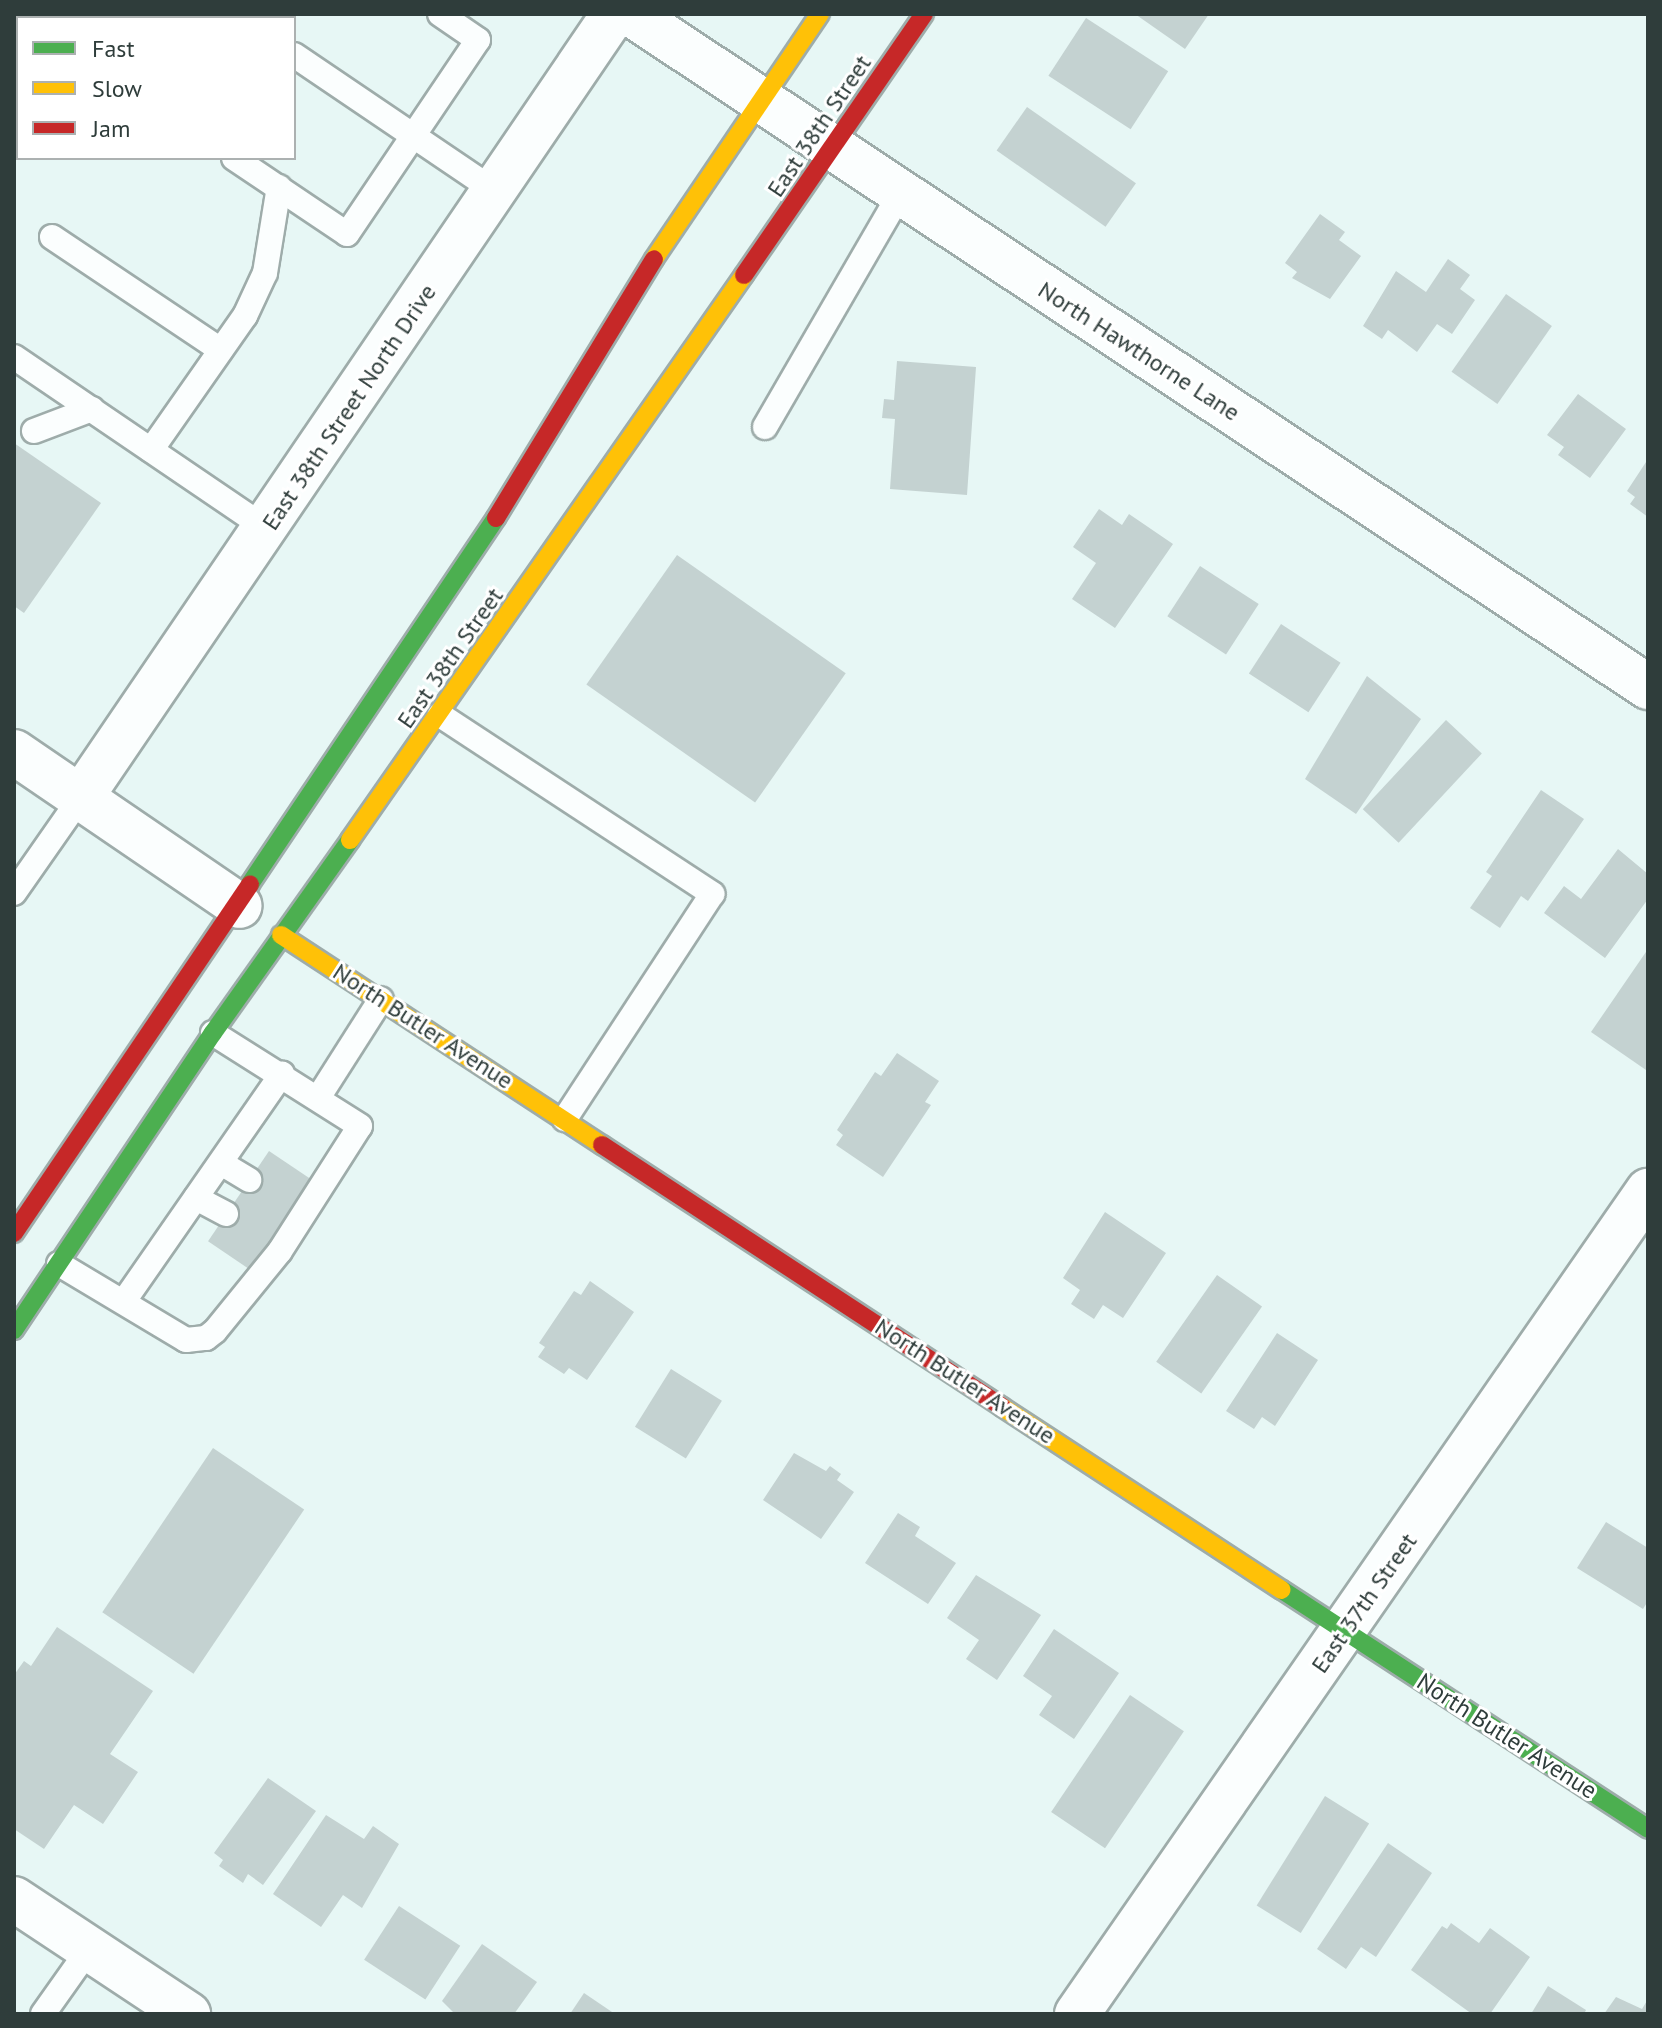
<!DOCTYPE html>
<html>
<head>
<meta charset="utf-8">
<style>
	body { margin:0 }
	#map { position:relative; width:1662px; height:2028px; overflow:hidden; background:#e7f7f5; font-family:"PT Sans",sans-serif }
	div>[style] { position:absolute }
	.building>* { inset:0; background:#c4d2d1; transform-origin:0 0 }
	.roads { filter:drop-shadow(2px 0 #9eacaa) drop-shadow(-2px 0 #9eacaa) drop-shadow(0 2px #9eacaa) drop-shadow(0 -2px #9eacaa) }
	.lane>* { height:24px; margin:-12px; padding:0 12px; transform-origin:12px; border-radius:12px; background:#fbfefe }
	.street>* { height:44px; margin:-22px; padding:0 22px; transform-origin:22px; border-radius:22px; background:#fbfefe }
	.fast>* { height:18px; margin:-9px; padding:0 9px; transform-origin:9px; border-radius:9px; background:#4caf50 }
	.slow>* { height:18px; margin:-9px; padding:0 9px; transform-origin:9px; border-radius:9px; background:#ffc107 }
	.jam>* { height:18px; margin:-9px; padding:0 9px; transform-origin:9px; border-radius:9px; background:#c62828 }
	span { translate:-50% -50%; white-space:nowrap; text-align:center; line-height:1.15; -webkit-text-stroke:6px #fff; paint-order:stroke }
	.street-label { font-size:24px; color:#2f3d3b }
	.frame { position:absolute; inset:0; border:16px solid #2f3d3b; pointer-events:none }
	.legend { position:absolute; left:16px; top:16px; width:280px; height:144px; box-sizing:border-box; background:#fff; border:2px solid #acb1b1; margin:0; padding:10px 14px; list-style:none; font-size:24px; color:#2f3d3b }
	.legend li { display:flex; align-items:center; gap:16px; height:40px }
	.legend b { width:40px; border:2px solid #acb1b1 }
</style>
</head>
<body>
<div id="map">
	<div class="building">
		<i style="clip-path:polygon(1135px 14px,1209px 14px,1185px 49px)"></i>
		<i style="left:1086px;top:18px;width:98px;height:69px;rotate:33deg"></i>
		<i style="left:1027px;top:107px;width:133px;height:53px;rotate:35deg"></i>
		<i style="clip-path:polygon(1320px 214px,1345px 232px,1339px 240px,1361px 256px,1330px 299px,1292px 278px,1297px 272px,1285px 263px)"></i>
		<i style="clip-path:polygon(1448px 259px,1470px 275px,1460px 289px,1475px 300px,1452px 334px,1437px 324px,1417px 352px,1388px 330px,1382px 339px,1363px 326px,1396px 271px,1426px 292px)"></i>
		<i style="left:1506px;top:294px;width:56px;height:95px;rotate:35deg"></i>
		<i style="clip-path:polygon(897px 361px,976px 367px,967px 495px,890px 489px,895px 419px,882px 418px,884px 399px,894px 400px)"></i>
		<i style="clip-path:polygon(1578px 394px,1626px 429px,1590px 478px,1558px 455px,1564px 447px,1547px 435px)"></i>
		<i style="clip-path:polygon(14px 443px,101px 503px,24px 613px,14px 606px)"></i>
		<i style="clip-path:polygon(1648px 459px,1648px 517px,1630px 504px,1635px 497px,1627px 491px)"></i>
		<i style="clip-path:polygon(1099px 509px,1122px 525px,1129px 514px,1173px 544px,1115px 628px,1072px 599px,1096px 563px,1073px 547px)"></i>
		<i style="left:677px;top:555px;width:206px;height:158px;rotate:35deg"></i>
		<i style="left:1200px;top:566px;width:70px;height:60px;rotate:33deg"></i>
		<i style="left:1281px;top:624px;width:71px;height:59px;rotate:33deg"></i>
		<i style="clip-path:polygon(1367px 676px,1421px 719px,1356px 814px,1305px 779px)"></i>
		<i style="left:1446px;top:720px;width:49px;height:122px;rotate:43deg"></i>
		<i style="clip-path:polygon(1541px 790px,1584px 819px,1528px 901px,1521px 896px,1500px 928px,1470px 908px,1492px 876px,1486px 872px)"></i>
		<i style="clip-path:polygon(1618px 849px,1648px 874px,1648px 899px,1605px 958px,1544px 913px,1564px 886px,1581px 899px)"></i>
		<i style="clip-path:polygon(1648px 949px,1648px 1067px,1646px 1070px,1591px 1032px)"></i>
		<i style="clip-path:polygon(897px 1053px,939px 1081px,925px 1102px,931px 1105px,883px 1177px,836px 1145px,843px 1135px,837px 1130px,875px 1072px,881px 1076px)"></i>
		<i style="left:269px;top:1151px;width:57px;height:109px;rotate:34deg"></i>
		<i style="clip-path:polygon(1105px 1212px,1166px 1253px,1123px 1318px,1103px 1305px,1094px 1319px,1071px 1304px,1080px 1290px,1063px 1278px)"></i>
		<i style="left:1217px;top:1275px;width:55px;height:106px;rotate:35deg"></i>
		<i style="clip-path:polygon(590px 1281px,634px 1312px,587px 1380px,569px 1368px,564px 1374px,538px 1357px,545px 1347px,539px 1343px,574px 1291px,581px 1295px)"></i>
		<i style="clip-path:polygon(1277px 1333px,1318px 1360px,1275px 1426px,1262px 1417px,1254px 1429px,1226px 1411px)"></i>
		<i style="left:671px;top:1369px;width:60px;height:68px;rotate:32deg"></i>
		<i style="left:213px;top:1448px;width:110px;height:198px;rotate:34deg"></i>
		<i style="clip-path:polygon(794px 1453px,826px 1471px,830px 1466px,841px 1474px,837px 1480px,854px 1492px,821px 1539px,763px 1500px)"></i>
		<i style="clip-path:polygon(898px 1513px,920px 1527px,915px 1536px,956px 1563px,928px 1604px,865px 1563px)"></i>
		<i style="clip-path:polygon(1606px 1522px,1648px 1548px,1648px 1601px,1643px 1609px,1577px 1568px)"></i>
		<i style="clip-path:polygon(976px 1575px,1041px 1615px,997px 1680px,966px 1659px,979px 1640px,947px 1618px)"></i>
		<i style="clip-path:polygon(57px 1627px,153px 1691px,110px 1754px,138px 1772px,103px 1824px,74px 1805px,44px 1849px,14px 1829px,14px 1675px,24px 1661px,31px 1666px)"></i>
		<i style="clip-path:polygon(1054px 1629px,1119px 1673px,1074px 1739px,1039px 1715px,1052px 1696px,1023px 1676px)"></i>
		<i style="left:1130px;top:1695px;width:65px;height:141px;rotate:34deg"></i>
		<i style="clip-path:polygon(268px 1778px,316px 1811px,263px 1885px,248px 1874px,243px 1883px,219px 1866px,223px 1860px,214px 1853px)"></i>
		<i style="left:1325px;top:1796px;width:52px;height:129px;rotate:32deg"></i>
		<i style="clip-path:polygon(326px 1815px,364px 1839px,373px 1826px,399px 1844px,362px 1908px,343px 1895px,321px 1927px,273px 1894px)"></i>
		<i style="clip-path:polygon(1388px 1843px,1432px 1873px,1376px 1957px,1361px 1947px,1346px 1969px,1317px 1949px)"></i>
		<i style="left:399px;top:1906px;width:73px;height:64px;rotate:33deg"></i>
		<i style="clip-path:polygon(1451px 1923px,1479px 1943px,1490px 1928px,1530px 1957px,1490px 2014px,1472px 2014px,1411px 1970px,1442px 1926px,1447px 1929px)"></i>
		<i style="clip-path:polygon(482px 1944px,537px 1982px,514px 2014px,455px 2014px,442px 2001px)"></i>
		<i style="clip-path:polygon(1548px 1986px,1586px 2010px,1584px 2014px,1531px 2014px)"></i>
		<i style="clip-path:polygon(584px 1993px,615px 2014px,570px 2014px)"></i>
		<i style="clip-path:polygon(1616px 1997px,1642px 2009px,1648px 1999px,1648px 2014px,1604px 2014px)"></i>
	</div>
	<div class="roads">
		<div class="lane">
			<i style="left:233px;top:14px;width:7px;rotate:34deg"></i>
			<i style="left:138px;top:18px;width:5px;rotate:-53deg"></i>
			<i style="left:294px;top:55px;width:243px;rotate:34.1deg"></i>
			<i style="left:234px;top:158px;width:136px;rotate:33.9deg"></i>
			<i style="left:347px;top:234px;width:234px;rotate:-56deg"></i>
			<i style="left:478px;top:40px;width:46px;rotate:-145.6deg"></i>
			<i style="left:52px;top:237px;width:203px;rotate:33.8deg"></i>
			<i style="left:14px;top:357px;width:306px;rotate:34.2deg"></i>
			<i style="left:765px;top:427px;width:269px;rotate:-59.9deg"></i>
			<i style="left:34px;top:431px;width:62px;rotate:-20.8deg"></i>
			<i style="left:151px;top:450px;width:164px;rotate:-55deg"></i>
			<i style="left:245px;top:316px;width:47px;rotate:-65.1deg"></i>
			<i style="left:265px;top:273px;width:87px;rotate:-80.8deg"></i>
			<i style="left:440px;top:715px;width:326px;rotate:33.3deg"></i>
			<i style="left:712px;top:894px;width:269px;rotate:123.2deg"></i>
			<i style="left:14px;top:893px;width:117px;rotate:-55.1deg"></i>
			<i style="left:318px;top:1098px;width:117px;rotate:-57.5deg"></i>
			<i style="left:221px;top:1163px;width:33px;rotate:31deg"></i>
			<i style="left:196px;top:1198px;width:34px;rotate:28deg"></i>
			<i style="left:59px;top:1264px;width:148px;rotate:30.9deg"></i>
			<i style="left:186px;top:1340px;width:20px;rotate:-6deg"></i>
			<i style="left:206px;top:1338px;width:11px;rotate:-38deg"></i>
			<i style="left:215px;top:1331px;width:103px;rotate:-50.9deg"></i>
			<i style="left:280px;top:1251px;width:148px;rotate:-57.4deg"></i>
			<i style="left:360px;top:1126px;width:174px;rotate:-147.7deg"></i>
			<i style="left:124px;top:1301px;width:277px;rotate:-55.2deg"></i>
			<i style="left:43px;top:2014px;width:80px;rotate:-54.7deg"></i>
		</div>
		<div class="street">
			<i style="left:631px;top:14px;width:1220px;rotate:33.49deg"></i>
			<i style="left:14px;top:752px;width:273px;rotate:34.3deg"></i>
			<i style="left:81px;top:797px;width:947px;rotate:-55.76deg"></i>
			<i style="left:14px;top:1899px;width:209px;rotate:33.5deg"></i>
			<i style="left:1077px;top:2014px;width:1002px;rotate:-55.25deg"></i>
		</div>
		<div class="fast">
			<i style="left:250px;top:884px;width:441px;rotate:-56.1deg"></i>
			<i style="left:14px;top:1330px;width:358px;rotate:-56.2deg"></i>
			<i style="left:213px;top:1033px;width:237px;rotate:-54.6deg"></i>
			<i style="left:1282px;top:1590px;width:437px;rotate:33.1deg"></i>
		</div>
		<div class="slow">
			<i style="left:654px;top:259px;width:296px;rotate:-55.9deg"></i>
			<i style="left:350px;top:840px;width:689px;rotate:-55.11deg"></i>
			<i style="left:281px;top:935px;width:384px;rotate:33.2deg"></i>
			<i style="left:1002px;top:1407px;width:334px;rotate:33.2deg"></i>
		</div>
		<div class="jam">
			<i style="left:744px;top:275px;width:317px;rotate:-55.4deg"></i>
			<i style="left:496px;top:518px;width:303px;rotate:-58.6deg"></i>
			<i style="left:602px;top:1145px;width:478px;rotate:33.2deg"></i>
			<i style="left:14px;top:1233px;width:421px;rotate:-55.9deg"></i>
		</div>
	</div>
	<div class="street-label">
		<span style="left:819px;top:126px;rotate:-56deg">East 38th Street</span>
		<span style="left:1139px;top:351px;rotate:33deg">North Hawthorne Lane</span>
		<span style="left:349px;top:407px;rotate:-56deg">East 38th Street North Drive</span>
		<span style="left:450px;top:658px;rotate:-55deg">East 38th Street</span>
		<span style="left:423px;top:1026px;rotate:33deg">North Butler Avenue</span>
		<span style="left:965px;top:1381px;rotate:33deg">North Butler Avenue</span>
		<span style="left:1364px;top:1603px;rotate:-55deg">East 37th Street</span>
		<span style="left:1507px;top:1736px;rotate:33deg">North Butler Avenue</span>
	</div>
	<div class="frame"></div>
	<ul class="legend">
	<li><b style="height:10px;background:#4caf50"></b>Fast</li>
	<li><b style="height:10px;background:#ffc107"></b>Slow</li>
	<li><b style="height:10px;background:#c62828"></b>Jam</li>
	</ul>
</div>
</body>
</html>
